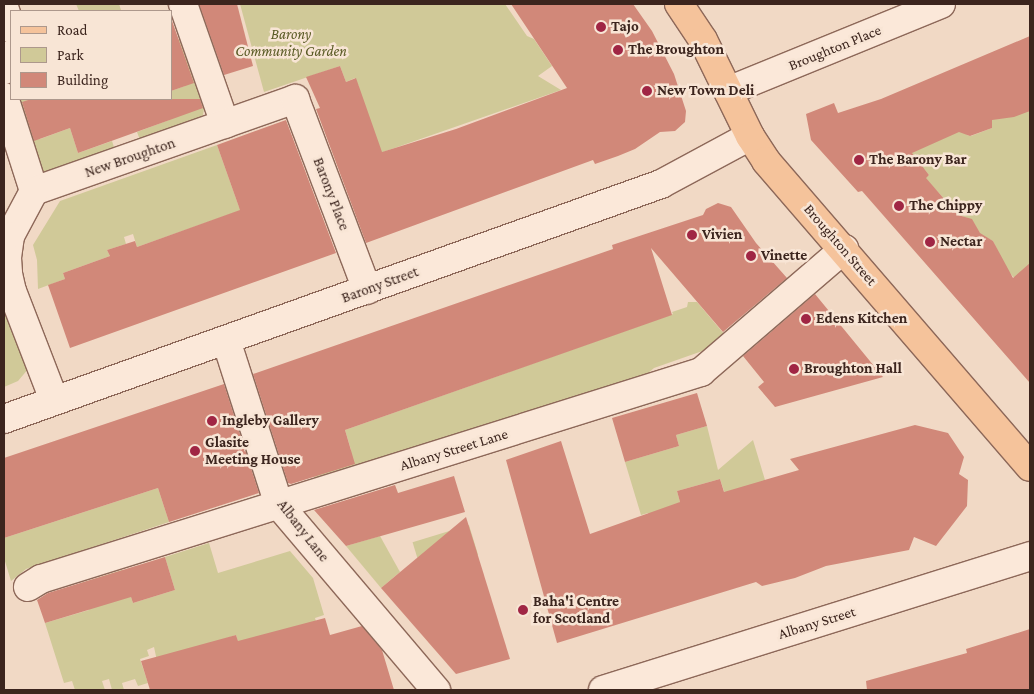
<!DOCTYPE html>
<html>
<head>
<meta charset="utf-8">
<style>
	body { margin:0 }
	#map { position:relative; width:1034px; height:694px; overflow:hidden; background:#f1d9c5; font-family:"Crimson Pro",serif }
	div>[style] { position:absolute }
	.green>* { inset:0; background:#d0c998; transform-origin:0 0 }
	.building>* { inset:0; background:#d18879 }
	.roads { filter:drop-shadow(1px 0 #8d6859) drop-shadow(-1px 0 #8d6859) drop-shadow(0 1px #8d6859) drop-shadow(0 -1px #8d6859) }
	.minor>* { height:28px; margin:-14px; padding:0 14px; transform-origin:14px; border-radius:14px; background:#fbe8d9 }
	.major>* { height:28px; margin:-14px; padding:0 14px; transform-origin:14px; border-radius:14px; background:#f5c39b }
	.dots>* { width:14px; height:14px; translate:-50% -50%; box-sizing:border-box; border:2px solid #f8e5d5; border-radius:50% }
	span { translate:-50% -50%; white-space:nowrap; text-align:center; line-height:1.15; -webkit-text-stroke:5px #f8e5d5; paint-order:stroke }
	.poi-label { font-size:15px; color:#3c251e; font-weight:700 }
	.left { translate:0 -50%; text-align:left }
	.park-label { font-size:15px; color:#595a24; font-style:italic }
	.street-label { font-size:15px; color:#3c251e }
	.frame { position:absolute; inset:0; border:5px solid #3c251e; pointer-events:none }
	.legend { position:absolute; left:10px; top:10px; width:162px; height:90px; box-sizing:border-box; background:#f8e5d5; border:1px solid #ad988c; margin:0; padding:6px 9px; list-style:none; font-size:15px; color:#3c251e }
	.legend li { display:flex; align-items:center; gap:10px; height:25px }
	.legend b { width:25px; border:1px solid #ad988c }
</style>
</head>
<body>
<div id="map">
	<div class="green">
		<i style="clip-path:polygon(76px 4px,119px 4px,121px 10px,79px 11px)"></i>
		<i style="clip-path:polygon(240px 4px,505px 4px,527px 36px,534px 39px,552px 66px,538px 76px,561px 90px,343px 166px,359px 87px,355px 78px,346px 82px,340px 66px,264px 92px)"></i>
		<i style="clip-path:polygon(180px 39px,204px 109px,203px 115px,199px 119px,140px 140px,137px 132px,169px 120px,161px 99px,171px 99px,171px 91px,185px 86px,171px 42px)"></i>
		<i style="clip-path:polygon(18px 99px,31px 99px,26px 101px,40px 139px,70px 128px,78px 153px,112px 141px,115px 150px,38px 177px)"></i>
		<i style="clip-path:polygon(1030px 101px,1030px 291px,1028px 293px,1007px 270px,993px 241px,980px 234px,972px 220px,959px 215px,925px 178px,929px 175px,925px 170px,913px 163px,910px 142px,965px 129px,967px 135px,971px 136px,992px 128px,990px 118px)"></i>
		<i style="clip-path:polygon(217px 145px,239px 207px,246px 213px,239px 211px,137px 247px,133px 234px,124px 237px,126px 244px,107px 250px,110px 256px,63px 273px,65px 279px,38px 289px,37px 260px,33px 245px,60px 201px)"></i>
		<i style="clip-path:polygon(4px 297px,29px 368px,18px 381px,4px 387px)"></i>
		<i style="clip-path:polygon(688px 302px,697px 302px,725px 335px,711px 348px,654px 368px,647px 374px,315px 478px,304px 444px,351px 450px,345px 430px,673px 314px,672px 312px,687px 307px)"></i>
		<i style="clip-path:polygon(707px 426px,718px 470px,753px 440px,768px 490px,728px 503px,720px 479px,677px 491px,680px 502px,652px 527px,648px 513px,641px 515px,625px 462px,679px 446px,676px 435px)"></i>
		<i style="clip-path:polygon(158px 488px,169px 522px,26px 569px,11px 581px,4px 558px,4px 538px)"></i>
		<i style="left:469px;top:525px;width:31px;height:59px;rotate:73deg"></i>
		<i style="clip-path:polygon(380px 536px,400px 572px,381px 588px,346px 546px)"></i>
		<i style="clip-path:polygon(209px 543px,218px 573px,290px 551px,313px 578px,324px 615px,315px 618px,320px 635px,242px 654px,236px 635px,157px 661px,154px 647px,147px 650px,149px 656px,140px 659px,148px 683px,138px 686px,135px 679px,122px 683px,124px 690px,112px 690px,109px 679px,102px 681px,105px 690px,75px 690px,72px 681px,64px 683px,45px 623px,89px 610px,81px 583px,122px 570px,133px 603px,175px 590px,165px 557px)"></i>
	</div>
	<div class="building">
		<i style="clip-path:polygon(199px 4px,237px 4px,253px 66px,224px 75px)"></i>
		<i style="clip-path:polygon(511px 4px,633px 4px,652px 31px,674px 74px,686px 111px,685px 122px,675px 131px,660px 132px,635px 149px,618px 156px,595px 164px,593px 160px,366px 243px,316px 109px,320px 108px,306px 77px,340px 66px,346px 82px,356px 78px,382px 152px,456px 129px,567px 88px)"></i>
		<i style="clip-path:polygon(171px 18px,194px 83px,171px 91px)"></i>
		<i style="clip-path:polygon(1030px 36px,1030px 111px,1014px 117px,992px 120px,992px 128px,970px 136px,959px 132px,912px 153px,929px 175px,926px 178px,958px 215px,972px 219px,980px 233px,993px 241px,1013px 278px,1030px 263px,1030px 383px,862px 191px,858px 192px,811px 140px,806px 114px,834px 103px,838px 113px,881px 99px)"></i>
		<i style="clip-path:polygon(31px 99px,200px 99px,203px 108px,78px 153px,70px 128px,34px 141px,22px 102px)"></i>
		<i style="clip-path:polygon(286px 120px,336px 253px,70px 348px,48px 285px,65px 279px,63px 273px,110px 256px,107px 250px,135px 241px,137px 247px,240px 210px,217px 145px)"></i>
		<i style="clip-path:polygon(718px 203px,731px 207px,756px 243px,787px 278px,723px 332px,651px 248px,672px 315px,345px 430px,355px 464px,291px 484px,288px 483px,253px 374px,613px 249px,612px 245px,703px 215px,706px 209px)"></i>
		<i style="clip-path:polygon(815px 294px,883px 377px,775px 407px,758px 387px,764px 382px,743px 356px)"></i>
		<i style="clip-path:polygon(224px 384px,259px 493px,169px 522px,158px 488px,4px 538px,4px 458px)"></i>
		<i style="clip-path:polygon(697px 393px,707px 426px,676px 435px,679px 446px,625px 462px,612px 418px)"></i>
		<i style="clip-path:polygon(915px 425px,948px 433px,964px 457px,959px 474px,968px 480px,967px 506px,936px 546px,914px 537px,909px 550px,826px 566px,795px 578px,762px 586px,756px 582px,557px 643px,506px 460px,561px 441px,590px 534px,680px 502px,677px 491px,720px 479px,724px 492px,799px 470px,790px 459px)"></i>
		<i style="clip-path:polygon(454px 476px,465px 512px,346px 546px,314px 510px,395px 485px,398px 493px)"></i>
		<i style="clip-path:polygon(466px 517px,510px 659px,456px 674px,381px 588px)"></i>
		<i style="clip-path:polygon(165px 557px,175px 590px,133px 603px,131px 597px,45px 623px,37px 600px,48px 593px)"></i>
		<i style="clip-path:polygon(325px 618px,330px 635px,362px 626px,382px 650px,394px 690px,150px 690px,141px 661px,236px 635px,238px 641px)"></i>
		<i style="clip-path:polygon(1030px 629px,1030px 690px,867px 690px,866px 681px,967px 653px,966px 649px)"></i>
	</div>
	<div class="roads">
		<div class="minor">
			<i style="left:183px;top:4px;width:127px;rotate:70.7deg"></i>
			<i style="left:4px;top:7px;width:23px;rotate:72deg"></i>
			<i style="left:4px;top:70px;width:17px;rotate:-65deg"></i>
			<i style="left:728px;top:91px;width:230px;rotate:-22.2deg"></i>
			<i style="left:4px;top:97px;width:99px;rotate:72.3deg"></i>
			<i style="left:34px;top:191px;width:277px;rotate:-19.4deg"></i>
			<i style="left:295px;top:99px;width:204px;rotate:69.3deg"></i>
			<i style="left:34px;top:191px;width:51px;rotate:118.1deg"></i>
			<i style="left:10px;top:236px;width:22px;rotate:98deg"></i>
			<i style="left:7px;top:258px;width:16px;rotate:86deg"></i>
			<i style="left:8px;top:274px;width:17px;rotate:77deg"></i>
			<i style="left:12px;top:291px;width:117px;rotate:68.9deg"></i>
			<i style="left:226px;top:340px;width:173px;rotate:72.2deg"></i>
			<i style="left:279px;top:505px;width:243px;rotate:49.7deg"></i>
			<i style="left:4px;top:419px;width:698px;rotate:-19.68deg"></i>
			<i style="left:661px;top:184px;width:101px;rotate:-28.3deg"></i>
			<i style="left:28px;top:587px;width:15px;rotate:-32deg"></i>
			<i style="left:41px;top:579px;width:692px;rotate:-17.41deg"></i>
			<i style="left:701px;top:372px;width:189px;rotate:-40.7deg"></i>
			<i style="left:603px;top:690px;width:448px;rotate:-17.4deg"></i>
		</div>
		<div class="major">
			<i style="left:679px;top:4px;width:43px;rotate:56.3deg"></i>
			<i style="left:703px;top:40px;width:107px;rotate:63.9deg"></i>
			<i style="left:750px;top:136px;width:30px;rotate:57deg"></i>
			<i style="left:766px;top:161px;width:404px;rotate:49.2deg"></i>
		</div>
	</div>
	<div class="dots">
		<i style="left:601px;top:27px;background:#a02644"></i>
		<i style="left:618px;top:50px;background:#a02644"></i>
		<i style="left:647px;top:91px;background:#a02644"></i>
		<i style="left:859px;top:160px;background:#a02644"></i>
		<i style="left:899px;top:206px;background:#a02644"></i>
		<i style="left:692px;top:235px;background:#a02644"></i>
		<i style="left:930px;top:242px;background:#a02644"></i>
		<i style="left:751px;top:256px;background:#a02644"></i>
		<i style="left:806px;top:319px;background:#a02644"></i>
		<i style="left:794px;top:369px;background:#a02644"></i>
		<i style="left:212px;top:421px;background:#a02644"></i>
		<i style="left:195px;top:451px;background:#a02644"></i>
		<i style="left:523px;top:610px;background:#a02644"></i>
	</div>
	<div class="poi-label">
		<span class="left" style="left:611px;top:27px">Tajo</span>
		<span class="left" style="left:628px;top:50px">The Broughton</span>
		<span class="left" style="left:657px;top:91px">New Town Deli</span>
		<span class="left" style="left:869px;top:160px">The Barony Bar</span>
		<span class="left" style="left:909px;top:206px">The Chippy</span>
		<span class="left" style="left:702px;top:235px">Vivien</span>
		<span class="left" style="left:940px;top:242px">Nectar</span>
		<span class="left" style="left:761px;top:256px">Vinette</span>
		<span class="left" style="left:816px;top:319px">Edens Kitchen</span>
		<span class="left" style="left:804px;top:369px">Broughton Hall</span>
		<span class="left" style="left:222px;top:421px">Ingleby Gallery</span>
		<span class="left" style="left:205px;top:451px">Glasite<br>Meeting House</span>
		<span class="left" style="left:533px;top:610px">Baha'i Centre<br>for Scotland</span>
	</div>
	<div class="park-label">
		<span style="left:291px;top:43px">Barony<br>Community Garden</span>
	</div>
	<div class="street-label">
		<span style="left:835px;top:48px;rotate:-22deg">Broughton Place</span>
		<span style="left:130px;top:158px;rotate:-19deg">New Broughton</span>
		<span style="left:331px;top:194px;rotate:69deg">Barony Place</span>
		<span style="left:840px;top:245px;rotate:49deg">Broughton Street</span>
		<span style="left:380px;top:285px;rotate:-20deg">Barony Street</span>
		<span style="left:454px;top:450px;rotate:-17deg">Albany Street Lane</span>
		<span style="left:303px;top:531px;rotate:52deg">Albany Lane</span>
		<span style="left:817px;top:623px;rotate:-17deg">Albany Street</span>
	</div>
	<div class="frame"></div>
	<ul class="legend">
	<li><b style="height:6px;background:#f5c39b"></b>Road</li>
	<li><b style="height:14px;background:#d0c998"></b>Park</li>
	<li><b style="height:14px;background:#d18879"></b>Building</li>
	</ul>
</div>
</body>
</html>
